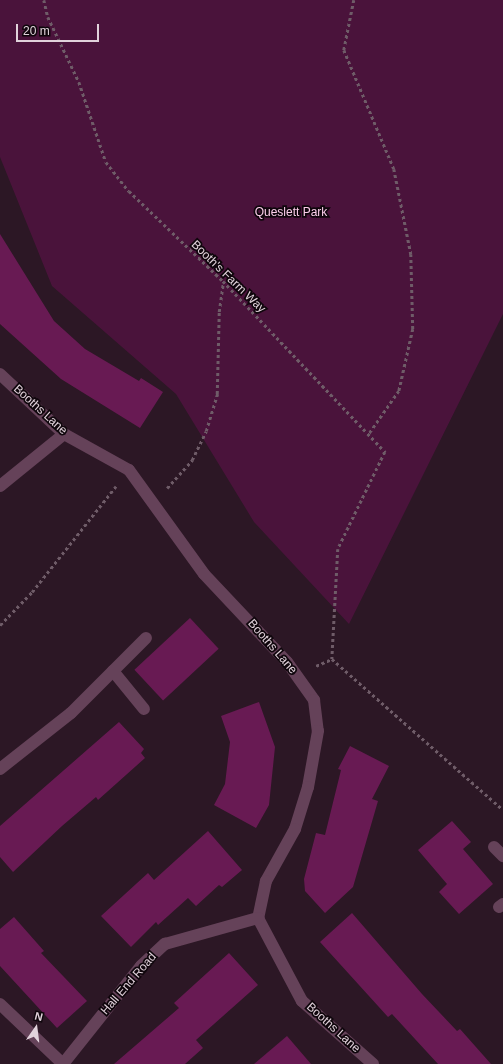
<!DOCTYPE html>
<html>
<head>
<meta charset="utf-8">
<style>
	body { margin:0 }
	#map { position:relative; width:503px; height:1064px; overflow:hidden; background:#2c1725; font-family:Arial,sans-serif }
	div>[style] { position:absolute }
	.green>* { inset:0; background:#4a133b }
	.building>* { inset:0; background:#681a53; transform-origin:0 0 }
	.path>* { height:2.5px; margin-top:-1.25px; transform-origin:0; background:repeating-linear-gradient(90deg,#6f5c68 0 3px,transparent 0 6px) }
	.minor>* { height:12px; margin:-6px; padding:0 6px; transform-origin:6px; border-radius:6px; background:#654259 }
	span { translate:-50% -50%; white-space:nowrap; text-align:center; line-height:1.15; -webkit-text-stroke:3.5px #0f060c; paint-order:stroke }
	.park-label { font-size:12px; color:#fbcdea }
	.street-label { font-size:12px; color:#e1d2db }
	.north { position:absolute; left:16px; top:1008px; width:40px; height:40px; -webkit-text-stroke:3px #0f060c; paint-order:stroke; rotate:14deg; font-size:11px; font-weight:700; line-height:16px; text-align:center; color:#e1d2db }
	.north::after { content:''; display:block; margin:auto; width:14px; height:18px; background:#e1d2db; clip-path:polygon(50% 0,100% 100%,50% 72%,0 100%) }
	.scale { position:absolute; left:16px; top:24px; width:83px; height:18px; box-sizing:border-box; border:2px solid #e1d2db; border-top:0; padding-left:5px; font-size:12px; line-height:14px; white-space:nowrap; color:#e1d2db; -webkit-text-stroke:3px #0f060c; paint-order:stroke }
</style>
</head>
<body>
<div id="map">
	<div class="green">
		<i style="clip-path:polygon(0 0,503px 0,503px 314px,349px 624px,254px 522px,176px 394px,52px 286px,0 157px)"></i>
	</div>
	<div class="building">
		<i style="clip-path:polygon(0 234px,54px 321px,85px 349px,139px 381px,141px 378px,163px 392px,140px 428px,61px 379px,0 324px)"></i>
		<i style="left:190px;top:618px;width:42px;height:76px;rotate:47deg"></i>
		<i style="clip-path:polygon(259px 702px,275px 747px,269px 805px,256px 828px,214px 805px,225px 784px,230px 742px,221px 716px)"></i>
		<i style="clip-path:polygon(119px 722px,144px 749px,141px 753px,145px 758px,98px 800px,96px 797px,62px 826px,13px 872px,0 857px,0 826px)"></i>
		<i style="clip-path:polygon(350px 746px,389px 766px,372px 799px,378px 801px,353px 887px,325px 913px,305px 891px,304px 879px,316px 833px,325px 835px,341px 770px,338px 769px)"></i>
		<i style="clip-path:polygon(452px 821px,471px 842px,463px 849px,493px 884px,459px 914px,439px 892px,447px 884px,418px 850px)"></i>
		<i style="clip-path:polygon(208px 831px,242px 870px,222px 887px,219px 885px,196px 906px,188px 898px,158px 925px,156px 922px,131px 947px,101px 916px,148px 873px,154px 880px)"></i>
		<i style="clip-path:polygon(352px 913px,422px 994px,457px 1031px,460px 1029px,491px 1064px,438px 1064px,392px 1014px,388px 1017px,320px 942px)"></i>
		<i style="clip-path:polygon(14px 917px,44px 951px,41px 953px,87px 1001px,57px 1028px,0 966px,0 929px)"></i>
		<i style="clip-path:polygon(229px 953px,258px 985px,196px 1040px,203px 1048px,185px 1064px,114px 1064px,179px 1008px,174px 1003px)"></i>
		<i style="clip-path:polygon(287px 1036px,311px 1064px,254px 1064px)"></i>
	</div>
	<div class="path">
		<i style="left:44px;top:0;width:17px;rotate:77deg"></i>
		<i style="left:48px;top:17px;width:72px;rotate:64.5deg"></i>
		<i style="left:79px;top:82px;width:84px;rotate:71.4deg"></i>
		<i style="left:106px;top:162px;width:37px;rotate:52deg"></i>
		<i style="left:129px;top:191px;width:130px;rotate:43.8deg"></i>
		<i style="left:223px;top:281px;width:236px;rotate:46.5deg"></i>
		<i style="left:385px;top:452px;width:108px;rotate:115.9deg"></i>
		<i style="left:338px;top:549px;width:110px;rotate:93.1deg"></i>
		<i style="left:332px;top:659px;width:228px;rotate:41.4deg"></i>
		<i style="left:354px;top:0;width:51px;rotate:101.3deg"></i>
		<i style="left:344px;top:50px;width:129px;rotate:67.2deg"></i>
		<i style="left:394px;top:169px;width:87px;rotate:78.7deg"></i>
		<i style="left:411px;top:254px;width:75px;rotate:88.5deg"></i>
		<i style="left:413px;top:329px;width:64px;rotate:102.7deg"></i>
		<i style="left:399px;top:391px;width:52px;rotate:124.9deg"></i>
		<i style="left:167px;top:488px;width:38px;rotate:-48deg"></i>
		<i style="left:192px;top:460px;width:32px;rotate:-64deg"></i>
		<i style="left:206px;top:431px;width:39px;rotate:-73deg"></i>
		<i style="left:217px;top:394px;width:82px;rotate:-88.6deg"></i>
		<i style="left:219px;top:312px;width:30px;rotate:-82deg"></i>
		<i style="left:0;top:625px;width:46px;rotate:-45.9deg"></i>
		<i style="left:32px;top:592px;width:135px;rotate:-51.6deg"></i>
		<i style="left:316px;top:666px;width:17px;rotate:-24deg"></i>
	</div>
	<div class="minor">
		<i style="left:0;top:374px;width:88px;rotate:43.2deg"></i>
		<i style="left:64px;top:434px;width:74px;rotate:29deg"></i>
		<i style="left:129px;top:470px;width:128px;rotate:54.2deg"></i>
		<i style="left:204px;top:574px;width:121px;rotate:46.7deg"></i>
		<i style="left:287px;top:662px;width:47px;rotate:54.6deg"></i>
		<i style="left:314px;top:700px;width:31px;rotate:83deg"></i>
		<i style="left:318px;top:731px;width:57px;rotate:100.1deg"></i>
		<i style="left:308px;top:787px;width:44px;rotate:107.2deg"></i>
		<i style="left:295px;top:829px;width:60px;rotate:119.1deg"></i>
		<i style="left:266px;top:881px;width:38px;rotate:102deg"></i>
		<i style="left:258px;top:918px;width:94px;rotate:62.1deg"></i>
		<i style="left:302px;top:1001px;width:95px;rotate:41.6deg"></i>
		<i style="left:0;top:486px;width:82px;rotate:-39.1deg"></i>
		<i style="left:113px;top:671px;width:49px;rotate:50.8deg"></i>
		<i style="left:0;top:769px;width:90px;rotate:-38.3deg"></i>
		<i style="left:71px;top:713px;width:106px;rotate:-45deg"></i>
		<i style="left:494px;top:847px;width:13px;rotate:45deg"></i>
		<i style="left:499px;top:907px;width:5px;rotate:-37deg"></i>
		<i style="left:0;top:1004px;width:87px;rotate:43.6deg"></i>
		<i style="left:63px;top:1064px;width:125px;rotate:-51.5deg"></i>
		<i style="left:141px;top:966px;width:33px;rotate:-43deg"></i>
		<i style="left:165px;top:944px;width:97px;rotate:-15.6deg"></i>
	</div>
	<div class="park-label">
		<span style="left:291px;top:213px">Queslett Park</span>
	</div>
	<div class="street-label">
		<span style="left:228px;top:277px;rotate:44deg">Booth's Farm Way</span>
		<span style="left:40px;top:410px;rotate:42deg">Booths Lane</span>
		<span style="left:272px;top:647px;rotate:49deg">Booths Lane</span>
		<span style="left:129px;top:984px;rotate:-49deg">Hall End Road</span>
		<span style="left:333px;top:1028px;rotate:42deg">Booths Lane</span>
	</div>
	<div class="north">N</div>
	<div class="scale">20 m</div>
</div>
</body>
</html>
